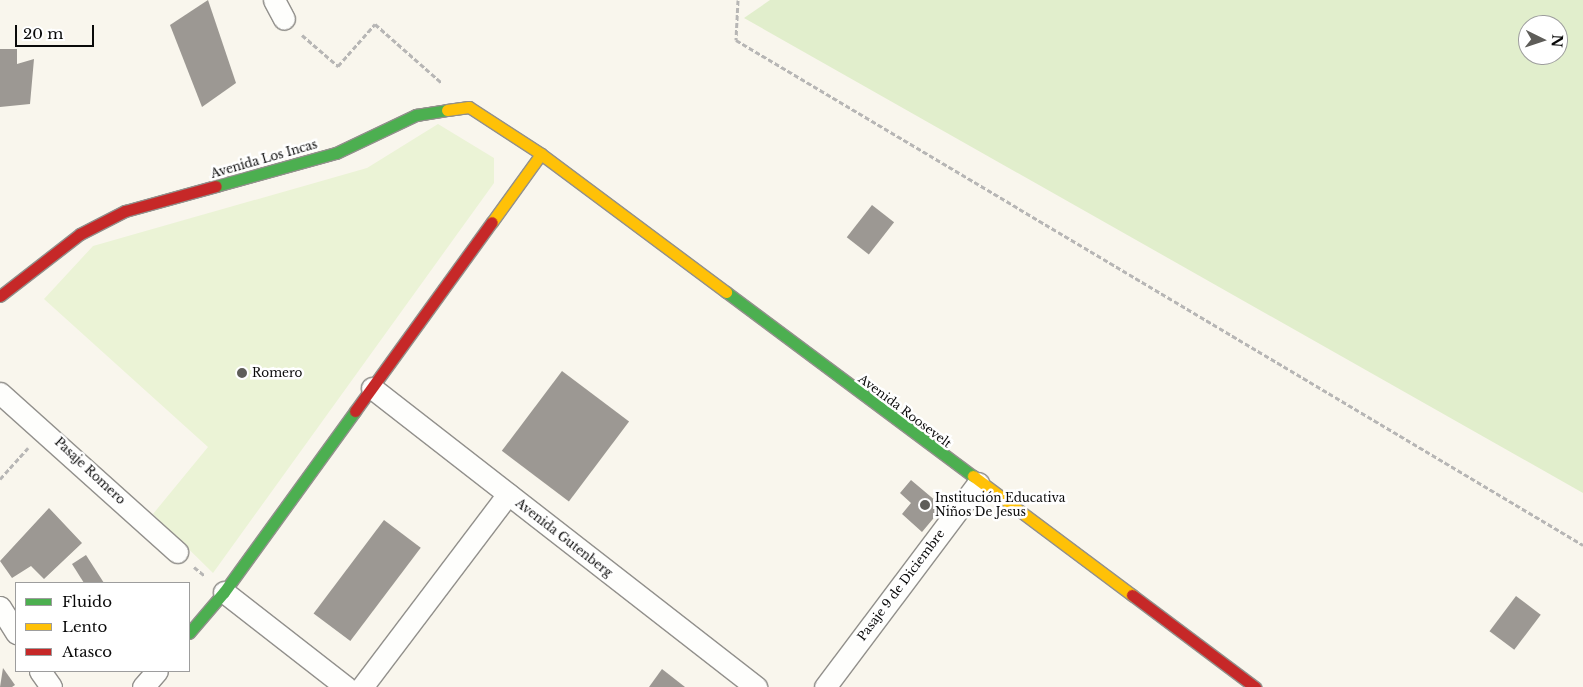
<!DOCTYPE html>
<html>
<head>
<meta charset="utf-8">
<style>
	body { margin:0 }
	#map { position:relative; width:1583px; height:687px; overflow:hidden; background:#f9f6ed; font-family:"Libre Baskerville",serif }
	div>[style] { position:absolute }
	.green>* { inset:0; background:#e1eecc }
	.pitch>* { inset:0; background:#ebf3d6 }
	.building>* { inset:0; background:#9c9893; transform-origin:0 0 }
	.path>* { height:3px; margin-top:-1.5px; transform-origin:0; background:repeating-linear-gradient(90deg,#b7b6b5 0 5px,transparent 0 7.5px) }
	.roads { filter:drop-shadow(1px 0 #92908c) drop-shadow(-1px 0 #92908c) drop-shadow(0 1px #92908c) drop-shadow(0 -1px #92908c) }
	.street>* { height:21px; margin:-10.5px; padding:0 10.5px; transform-origin:10.5px; border-radius:10.5px; background:#fefefc }
	.fast>* { height:11px; margin:-5.5px; padding:0 5.5px; transform-origin:5.5px; border-radius:5.5px; background:#4caf50 }
	.slow>* { height:11px; margin:-5.5px; padding:0 5.5px; transform-origin:5.5px; border-radius:5.5px; background:#ffc107 }
	.jam>* { height:11px; margin:-5.5px; padding:0 5.5px; transform-origin:5.5px; border-radius:5.5px; background:#c62828 }
	.dots>* { width:14px; height:14px; translate:-50% -50%; box-sizing:border-box; border:2px solid #fff; border-radius:50% }
	span { translate:-50% -50%; white-space:nowrap; text-align:center; line-height:1.15; -webkit-text-stroke:5px #fff; paint-order:stroke }
	.street-label { font-size:12px; color:#0a0a0a }
	.poi-label { font-size:12px; color:#0a0a0a }
	.left { translate:0 -50%; text-align:left }
	.legend { position:absolute; left:15px; top:582px; width:175px; height:90px; box-sizing:border-box; background:#fff; border:1px solid #9d9d9d; margin:0; padding:6px 9px; list-style:none; font-size:15px; color:#0a0a0a }
	.legend li { display:flex; align-items:center; gap:10px; height:25px }
	.legend b { width:25px; border:1px solid #9d9d9d }
	.north { position:absolute; left:1518px; top:15px; width:50px; height:50px; box-sizing:border-box; background:#fff; border:1px solid #9d9d9d; border-radius:50%; rotate:94deg; font-size:14px; font-weight:700; line-height:20px; text-align:center; color:#0a0a0a }
	.north::after { content:''; display:block; margin:auto; width:18px; height:22px; background:#5e5d59; clip-path:polygon(50% 0,100% 100%,50% 72%,0 100%) }
	.scale { position:absolute; left:15px; top:25px; width:79px; height:22px; box-sizing:border-box; border:2px solid #0a0a0a; border-top:0; padding-left:6px; font-size:15px; line-height:18px; white-space:nowrap; color:#0a0a0a; -webkit-text-stroke:4px #fff; paint-order:stroke }
</style>
</head>
<body>
<div id="map">
	<div class="green">
		<i style="clip-path:polygon(evenodd,770px 0,1583px 0,1583px 493px,744px 18px,770px 0,1528px 25px,1558px 25px,1558px 55px,1528px 55px,1528px 25px)"></i>
	</div>
	<div class="pitch">
		<i style="clip-path:polygon(438px 124px,494px 158px,494px 183px,213px 573px,153px 514px,208px 447px,44px 299px,93px 246px,367px 168px)"></i>
	</div>
	<div class="building">
		<i style="clip-path:polygon(208px 0,236px 83px,202px 107px,170px 25px)"></i>
		<i style="clip-path:polygon(0 49px,17px 49px,17px 64px,34px 59px,30px 104px,0 107px)"></i>
		<i style="left:872px;top:205px;width:28px;height:41px;rotate:38deg"></i>
		<i style="left:562px;top:371px;width:84px;height:100px;rotate:37deg"></i>
		<i style="clip-path:polygon(911px 480px,943px 507px,922px 532px,902px 514px,911px 503px,900px 493px)"></i>
		<i style="clip-path:polygon(49px 508px,82px 543px,44px 579px,31px 566px,12px 578px,0 561px)"></i>
		<i style="left:384px;top:520px;width:46px;height:117px;rotate:37deg"></i>
		<i style="clip-path:polygon(86px 555px,104px 583px,84px 583px,72px 564px)"></i>
		<i style="left:1516px;top:596px;width:31px;height:44px;rotate:37deg"></i>
		<i style="clip-path:polygon(3px 668px,15px 685px,12px 687px,0 687px)"></i>
		<i style="clip-path:polygon(662px 669px,685px 687px,649px 687px)"></i>
	</div>
	<div class="path">
		<i style="left:738px;top:0;width:40px;rotate:92.9deg"></i>
		<i style="left:736px;top:40px;width:986px;rotate:30.8deg"></i>
		<i style="left:302px;top:35px;width:48px;rotate:40.7deg"></i>
		<i style="left:338px;top:66px;width:56px;rotate:-48.6deg"></i>
		<i style="left:375px;top:24px;width:89px;rotate:41.4deg"></i>
		<i style="left:0;top:479px;width:42px;rotate:-47.9deg"></i>
		<i style="left:194px;top:567px;width:14px;rotate:39deg"></i>
	</div>
	<div class="roads">
		<div class="street">
			<i style="left:274px;top:0;width:21px;rotate:62deg"></i>
			<i style="left:372px;top:388px;width:487px;rotate:37.9deg"></i>
			<i style="left:0;top:393px;width:238px;rotate:41.9deg"></i>
			<i style="left:224px;top:592px;width:155px;rotate:37.9deg"></i>
			<i style="left:0;top:607px;width:31px;rotate:58deg"></i>
			<i style="left:40px;top:671px;width:19px;rotate:55deg"></i>
			<i style="left:143px;top:687px;width:21px;rotate:-49deg"></i>
			<i style="left:362px;top:687px;width:242px;rotate:-52.9deg"></i>
			<i style="left:825px;top:687px;width:255px;rotate:-53.1deg"></i>
		</div>
		<div class="fast">
			<i style="left:216px;top:186px;width:124px;rotate:-15.4deg"></i>
			<i style="left:336px;top:153px;width:89px;rotate:-25.4deg"></i>
			<i style="left:416px;top:115px;width:31px;rotate:-9deg"></i>
			<i style="left:726px;top:292px;width:308px;rotate:36.7deg"></i>
			<i style="left:189px;top:633px;width:54px;rotate:-49.5deg"></i>
			<i style="left:224px;top:592px;width:223px;rotate:-54.1deg"></i>
		</div>
		<div class="slow">
			<i style="left:447px;top:110px;width:22px;rotate:-8deg"></i>
			<i style="left:469px;top:107px;width:86px;rotate:33.1deg"></i>
			<i style="left:541px;top:154px;width:231px;rotate:36.7deg"></i>
			<i style="left:492px;top:222px;width:84px;rotate:-54.2deg"></i>
			<i style="left:973px;top:476px;width:199px;rotate:36.8deg"></i>
		</div>
		<div class="jam">
			<i style="left:0;top:296px;width:101px;rotate:-37.8deg"></i>
			<i style="left:80px;top:234px;width:51px;rotate:-27.1deg"></i>
			<i style="left:125px;top:211px;width:94px;rotate:-15.4deg"></i>
			<i style="left:355px;top:411px;width:233px;rotate:-54.1deg"></i>
			<i style="left:1132px;top:595px;width:154px;rotate:36.8deg"></i>
		</div>
	</div>
	<div class="dots">
		<i style="left:242px;top:373px;background:#5e5d59"></i>
		<i style="left:925px;top:505px;background:#5e5d59"></i>
	</div>
	<div class="street-label">
		<span style="left:264px;top:159px;rotate:-16deg">Avenida Los Incas</span>
		<span style="left:905px;top:411px;rotate:37deg">Avenida Roosevelt</span>
		<span style="left:90px;top:471px;rotate:43deg">Pasaje Romero</span>
		<span style="left:564px;top:538px;rotate:38deg">Avenida Gutenberg</span>
		<span style="left:901px;top:585px;rotate:-53deg">Pasaje 9 de Diciembre</span>
	</div>
	<div class="poi-label">
		<span class="left" style="left:252px;top:373px">Romero</span>
		<span class="left" style="left:935px;top:505px">Institución Educativa<br>Niños De Jesus</span>
	</div>
	<ul class="legend">
	<li><b style="height:6px;background:#4caf50"></b>Fluido</li>
	<li><b style="height:6px;background:#ffc107"></b>Lento</li>
	<li><b style="height:6px;background:#c62828"></b>Atasco</li>
	</ul>
	<div class="north">N</div>
	<div class="scale">20 m</div>
</div>
</body>
</html>
